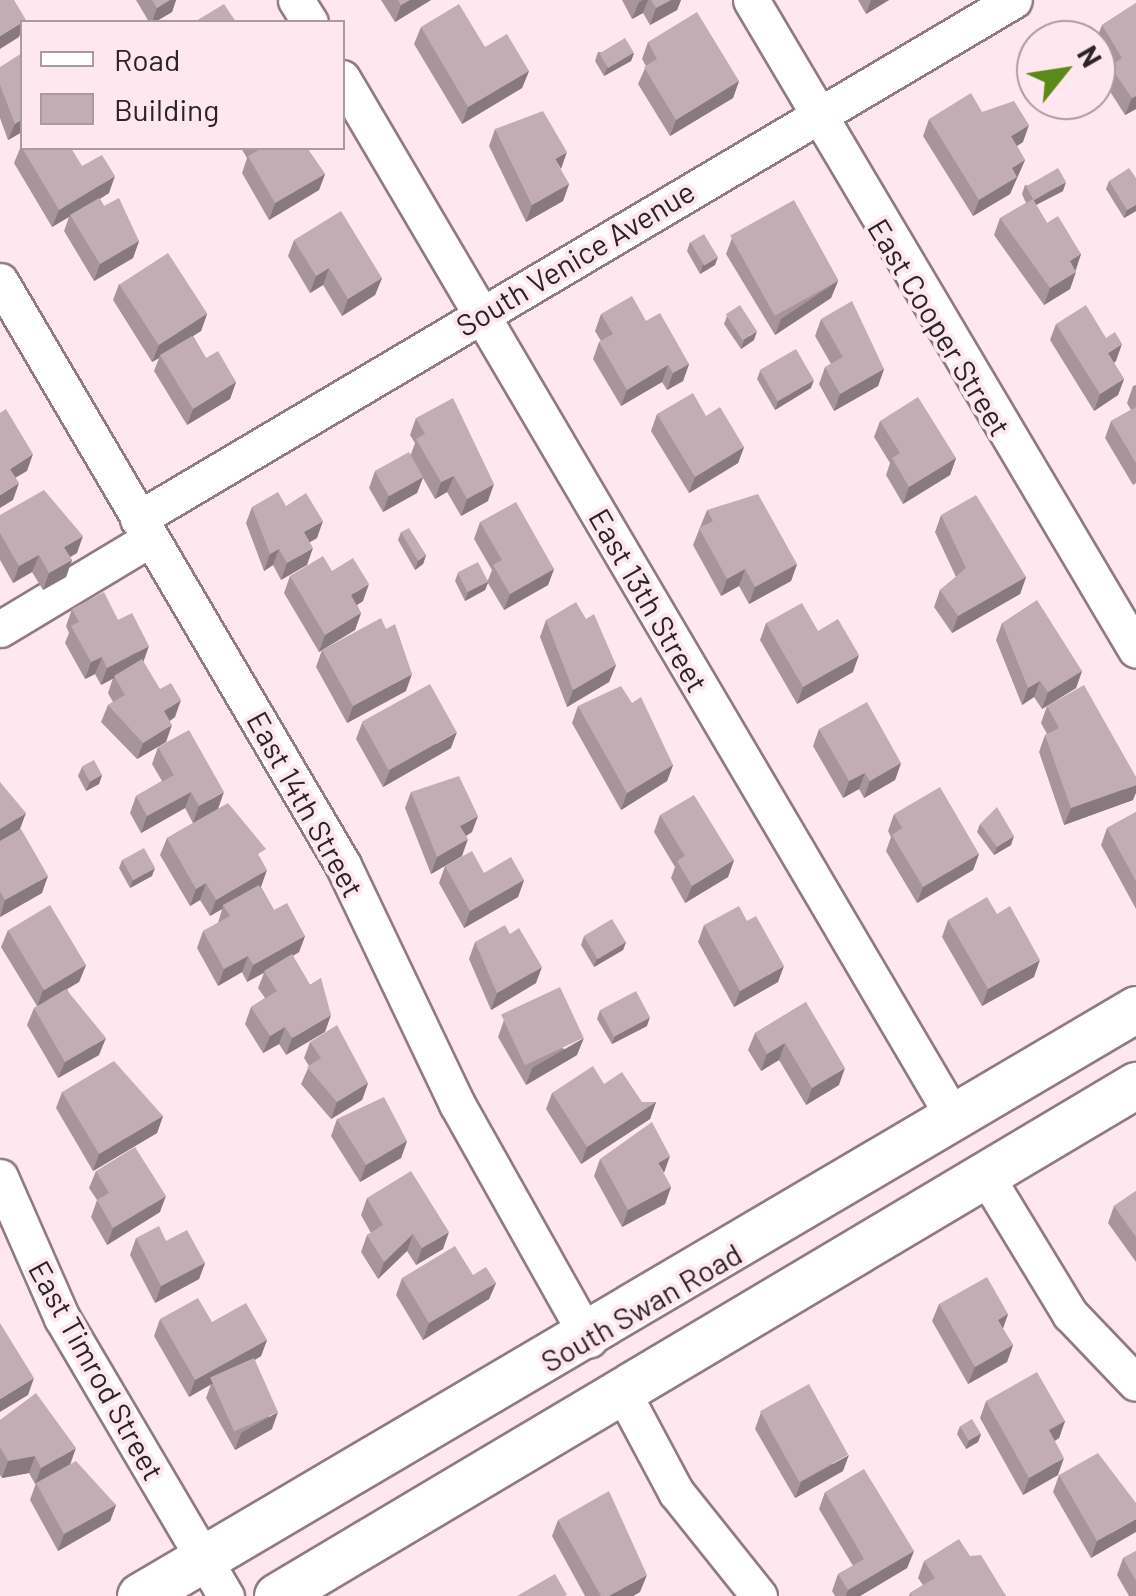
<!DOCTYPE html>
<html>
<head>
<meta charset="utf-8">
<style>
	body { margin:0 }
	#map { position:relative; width:1136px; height:1596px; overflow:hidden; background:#ffe7f0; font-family:Barlow,sans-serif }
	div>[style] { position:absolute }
	.roads { filter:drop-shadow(2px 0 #907b82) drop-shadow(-2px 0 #907b82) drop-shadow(0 2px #907b82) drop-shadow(0 -2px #907b82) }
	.minor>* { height:35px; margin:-17.5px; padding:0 17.5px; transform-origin:17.5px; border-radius:17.5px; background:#fff }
	.major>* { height:45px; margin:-22.5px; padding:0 22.5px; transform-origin:22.5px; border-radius:22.5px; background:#fff }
	.wall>* { inset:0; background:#a8959c }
	.shaded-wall>* { inset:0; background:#88797f }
	.building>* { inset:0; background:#c3adb5; transform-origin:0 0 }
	span { translate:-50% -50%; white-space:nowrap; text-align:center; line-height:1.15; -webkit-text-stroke:8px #ffe7f0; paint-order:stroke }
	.street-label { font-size:30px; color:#2b2326 }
	.legend { position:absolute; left:20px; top:20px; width:325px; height:130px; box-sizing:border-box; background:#ffe7f0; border:2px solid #aa999f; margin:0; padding:12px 18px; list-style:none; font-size:30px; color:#2b2326 }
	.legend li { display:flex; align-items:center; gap:20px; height:50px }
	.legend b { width:50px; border:2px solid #aa999f }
	.north { position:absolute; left:1016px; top:20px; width:100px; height:100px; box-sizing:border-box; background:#ffe7f0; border:2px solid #aa999f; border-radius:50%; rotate:60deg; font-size:28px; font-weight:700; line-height:40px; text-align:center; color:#2b2326 }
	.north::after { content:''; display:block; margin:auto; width:35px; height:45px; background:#5b891a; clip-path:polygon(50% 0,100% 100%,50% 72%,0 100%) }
</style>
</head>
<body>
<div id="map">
	<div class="roads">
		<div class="minor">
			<i style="left:296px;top:0;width:26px;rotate:58deg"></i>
			<i style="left:751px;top:0;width:755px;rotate:59.36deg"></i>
			<i style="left:342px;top:78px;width:1210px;rotate:59.52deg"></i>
			<i style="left:0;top:281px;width:677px;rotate:59.57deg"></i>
			<i style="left:343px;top:865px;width:265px;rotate:64.5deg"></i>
			<i style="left:457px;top:1104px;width:270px;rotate:60.7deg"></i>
			<i style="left:138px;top:519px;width:1018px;rotate:-30.65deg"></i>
			<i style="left:0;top:629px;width:175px;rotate:-31deg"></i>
			<i style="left:986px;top:1176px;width:162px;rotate:58.7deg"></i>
			<i style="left:1070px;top:1314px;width:95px;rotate:46.3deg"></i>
			<i style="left:0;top:1177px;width:154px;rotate:66.3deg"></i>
			<i style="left:62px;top:1318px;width:323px;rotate:59.5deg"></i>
			<i style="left:622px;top:1391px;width:115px;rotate:61.9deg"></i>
			<i style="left:676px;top:1492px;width:133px;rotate:51.4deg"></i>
		</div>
		<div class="major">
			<i style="left:140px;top:1596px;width:1156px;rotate:-30.51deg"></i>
			<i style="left:277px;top:1596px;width:1000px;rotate:-30.75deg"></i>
		</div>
	</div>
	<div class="wall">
		<i style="clip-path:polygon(136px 0,176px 0,172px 12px,155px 22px,149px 22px)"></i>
		<i style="clip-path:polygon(381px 0,431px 0,395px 22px)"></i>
		<i style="clip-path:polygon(622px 0,681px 0,677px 10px,650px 25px,643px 13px,632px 19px)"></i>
		<i style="clip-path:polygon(858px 0,889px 0,866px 14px)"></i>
		<i style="clip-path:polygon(1136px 3px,1136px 109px,1125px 115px,1104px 82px,1111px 66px,1096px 40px,1102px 25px)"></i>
		<i style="clip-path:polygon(421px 27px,485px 47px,529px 71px,522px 88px,462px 124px,414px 44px)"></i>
		<i style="clip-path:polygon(648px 42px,739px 81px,733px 98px,670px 136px,638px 84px,646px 66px,642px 59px)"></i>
		<i style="clip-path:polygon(598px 52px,634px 53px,631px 61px,604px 76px,595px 61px)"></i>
		<i style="clip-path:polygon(0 67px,22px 132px,8px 140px,0 118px)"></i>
		<i style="clip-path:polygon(929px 119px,1023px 142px,1017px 146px,1025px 160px,1010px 194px,973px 216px,923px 136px)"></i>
		<i style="clip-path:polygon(495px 129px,560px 169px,569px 184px,563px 201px,526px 222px,489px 146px)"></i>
		<i style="clip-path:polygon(21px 146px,82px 166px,109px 193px,100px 199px,104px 206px,139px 241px,133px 258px,94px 281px,64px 231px,69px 217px,52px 227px,14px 163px)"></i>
		<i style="clip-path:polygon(241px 148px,307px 148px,325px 174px,319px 190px,269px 220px,242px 173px,247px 158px)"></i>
		<i style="clip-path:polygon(1136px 178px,1136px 211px,1124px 218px,1106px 189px,1109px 181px)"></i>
		<i style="clip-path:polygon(1025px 185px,1063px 191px,1036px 205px,1047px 223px,1081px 254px,1070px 289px,1044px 305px,994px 235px,1000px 218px,1026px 203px,1022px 194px)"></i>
		<i style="clip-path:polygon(732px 238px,838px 281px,831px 298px,775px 335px,726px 254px)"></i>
		<i style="clip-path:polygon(294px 240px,382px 278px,375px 295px,342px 316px,323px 285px,310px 293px,288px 256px)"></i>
		<i style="clip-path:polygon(690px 242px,715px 265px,700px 274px,687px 251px)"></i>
		<i style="clip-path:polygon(119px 284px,207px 314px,201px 331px,193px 336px,206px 358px,236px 382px,230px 399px,187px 425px,154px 371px,159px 358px,152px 362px,113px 300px)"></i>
		<i style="clip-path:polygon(601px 314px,646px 321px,689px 364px,683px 381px,667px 390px,662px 382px,621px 406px,593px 359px,599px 342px,601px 341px,595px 331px)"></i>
		<i style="clip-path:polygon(727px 316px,754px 340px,741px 349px,724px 324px)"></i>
		<i style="clip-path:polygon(821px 319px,884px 369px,878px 386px,834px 411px,819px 384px,825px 367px,831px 364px,815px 336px)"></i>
		<i style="clip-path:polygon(1056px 324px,1116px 361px,1114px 363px,1124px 379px,1118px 395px,1094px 411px,1050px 340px)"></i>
		<i style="clip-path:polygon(760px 371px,811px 388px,775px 410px,757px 379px)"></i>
		<i style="clip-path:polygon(1136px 385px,1136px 483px,1133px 485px,1105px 438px,1111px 421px,1131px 410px,1127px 403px,1133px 386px)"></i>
		<i style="clip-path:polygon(657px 414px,706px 416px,744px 447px,738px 463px,689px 493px,651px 431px)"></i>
		<i style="clip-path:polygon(416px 418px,488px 501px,461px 516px,447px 492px,435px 499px,423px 478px,417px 493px,383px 512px,369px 488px,375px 471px,411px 454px,415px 443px,410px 435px)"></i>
		<i style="clip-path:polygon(880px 421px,956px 458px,950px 475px,903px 504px,886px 475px,890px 463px,874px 437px)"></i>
		<i style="clip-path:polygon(286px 506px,317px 538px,310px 542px,281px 580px,273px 565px,264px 571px,246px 523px,252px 507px)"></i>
		<i style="clip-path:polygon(707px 510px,797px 564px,791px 581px,749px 604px,739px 586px,721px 596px,693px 545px)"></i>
		<i style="clip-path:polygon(0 515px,77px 553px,70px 557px,72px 560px,66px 577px,43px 590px,32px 572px,13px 583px,0 560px)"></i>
		<i style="clip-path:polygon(941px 515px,1026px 577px,1020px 594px,952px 633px,934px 607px,940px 590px,956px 577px,935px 532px)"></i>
		<i style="clip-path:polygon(480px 522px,554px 569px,548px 585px,504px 610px,488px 583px,485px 590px,465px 601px,455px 581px,458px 573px,488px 580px,492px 570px,474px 539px)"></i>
		<i style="clip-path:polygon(401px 532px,426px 555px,423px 564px,415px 570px,398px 540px)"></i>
		<i style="clip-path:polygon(332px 571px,363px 601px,357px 605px,361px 613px,355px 630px,323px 649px,406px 691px,347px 723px,316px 667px,322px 650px,319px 652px,284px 593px,290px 576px)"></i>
		<i style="clip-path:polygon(72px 609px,118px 620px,175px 717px,170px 721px,166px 742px,137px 759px,101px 722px,108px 705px,113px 702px,108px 693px,113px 678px,101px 685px,95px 674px,85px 679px,65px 643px,69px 633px,66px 626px)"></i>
		<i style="clip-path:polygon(586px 619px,616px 665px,609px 682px,567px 707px,540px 637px,546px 620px)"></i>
		<i style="clip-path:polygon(766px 623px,853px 672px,797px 704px,760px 640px)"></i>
		<i style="clip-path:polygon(1002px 623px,1082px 671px,1076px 688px,1042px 709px,1034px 697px,1022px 705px,996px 640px)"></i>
		<i style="clip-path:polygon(578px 706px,673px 765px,667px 781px,621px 810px,572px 723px)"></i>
		<i style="clip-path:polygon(1047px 706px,1133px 800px,1064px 825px,1039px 752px,1045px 735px,1047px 734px,1041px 723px)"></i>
		<i style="clip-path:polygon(362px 723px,451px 748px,383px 787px,356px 739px)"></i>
		<i style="clip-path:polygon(819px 729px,901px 763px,895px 780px,864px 798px,859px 789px,843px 798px,813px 746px)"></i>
		<i style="clip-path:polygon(158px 747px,218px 808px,262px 861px,261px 887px,274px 910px,305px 936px,299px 952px,293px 956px,310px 985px,321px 978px,286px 1055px,279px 1044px,263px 1053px,245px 1024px,251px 1007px,265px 998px,258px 988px,264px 973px,247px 982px,242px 972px,218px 986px,197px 948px,203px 931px,218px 923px,222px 909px,210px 916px,200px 900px,190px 906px,160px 855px,167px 838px,193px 823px,185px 808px,141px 833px,130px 813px,136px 796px,162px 781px,152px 764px)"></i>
		<i style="clip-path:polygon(82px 767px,102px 775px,99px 784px,86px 791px,78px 776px)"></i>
		<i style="clip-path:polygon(0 782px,20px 829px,42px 893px,0 917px)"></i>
		<i style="clip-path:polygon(411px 792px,472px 832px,466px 836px,462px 856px,431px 874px,405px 808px)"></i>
		<i style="clip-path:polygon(1136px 812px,1136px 909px,1101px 845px,1107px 828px)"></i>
		<i style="clip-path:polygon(894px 814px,979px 854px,973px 870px,917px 903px,886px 851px,891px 837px,888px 831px)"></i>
		<i style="clip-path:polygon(660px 815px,734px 860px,728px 877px,685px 903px,671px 878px,675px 867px,654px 832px)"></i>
		<i style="clip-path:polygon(980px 824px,1011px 845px,994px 855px,977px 832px)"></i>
		<i style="clip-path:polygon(122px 860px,152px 876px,130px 888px,119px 868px)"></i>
		<i style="clip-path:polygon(445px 866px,484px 873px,524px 880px,518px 897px,464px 928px,439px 883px)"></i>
		<i style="clip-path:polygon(948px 920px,1034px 977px,982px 1006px,942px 937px)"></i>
		<i style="clip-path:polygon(704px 925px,778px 982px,734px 1007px,698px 942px)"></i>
		<i style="clip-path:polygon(8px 930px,86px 965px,79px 982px,67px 989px,99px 1055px,58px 1078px,27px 1025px,34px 1008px,37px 1006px,1px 947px)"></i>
		<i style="clip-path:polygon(510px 934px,536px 983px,491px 1010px,469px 959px,475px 942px)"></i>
		<i style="clip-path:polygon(584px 936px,626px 942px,623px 950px,594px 967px,581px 945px)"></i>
		<i style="clip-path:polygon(806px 1002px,839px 1085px,806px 1105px,779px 1060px,761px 1071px,748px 1050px,755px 1033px)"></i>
		<i style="clip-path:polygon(600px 1010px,647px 1026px,612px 1044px,597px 1019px)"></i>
		<i style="clip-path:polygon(504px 1020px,577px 1055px,526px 1085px,498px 1037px)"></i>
		<i style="clip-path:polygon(310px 1042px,368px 1083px,362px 1100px,331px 1119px,301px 1084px,309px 1066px,304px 1058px)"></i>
		<i style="clip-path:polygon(604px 1084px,642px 1102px,656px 1102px,650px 1119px,581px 1164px,546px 1109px,552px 1093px)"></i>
		<i style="clip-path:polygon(62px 1092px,163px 1116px,157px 1133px,93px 1171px,56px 1108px)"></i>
		<i style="clip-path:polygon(337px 1119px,407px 1141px,401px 1158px,360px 1182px,331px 1136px)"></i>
		<i style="clip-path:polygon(600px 1159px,664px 1174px,671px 1187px,665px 1204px,622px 1227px,594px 1176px)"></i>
		<i style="clip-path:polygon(96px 1171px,160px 1212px,107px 1245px,91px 1217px,97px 1200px,89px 1188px)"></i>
		<i style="clip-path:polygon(1136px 1191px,1136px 1262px,1108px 1223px,1114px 1206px)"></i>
		<i style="clip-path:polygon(367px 1198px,443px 1249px,416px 1265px,407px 1251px,378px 1279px,361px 1252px,367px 1235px,371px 1233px,361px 1215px)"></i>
		<i style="clip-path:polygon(136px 1238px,166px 1241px,205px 1263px,199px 1279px,155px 1303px,130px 1255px)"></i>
		<i style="clip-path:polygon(473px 1275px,496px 1283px,489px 1299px,423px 1340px,396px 1295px,402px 1278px)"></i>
		<i style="clip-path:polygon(939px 1304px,1008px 1314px,1003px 1329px,1013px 1345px,1007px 1362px,968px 1384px,932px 1321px)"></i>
		<i style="clip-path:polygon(160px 1319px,212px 1322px,267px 1340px,261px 1356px,255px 1360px,272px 1429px,235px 1450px,206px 1398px,211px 1384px,189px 1397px,154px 1336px)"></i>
		<i style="clip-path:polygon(986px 1401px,1065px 1421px,1059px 1438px,1055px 1441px,1058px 1475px,1023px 1495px,980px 1418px)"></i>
		<i style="clip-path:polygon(761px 1412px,843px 1471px,795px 1498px,755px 1429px)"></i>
		<i style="clip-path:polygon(0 1420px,70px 1464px,116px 1505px,110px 1521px,58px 1551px,30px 1500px,36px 1483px,35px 1484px,29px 1473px,2px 1478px,0 1475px)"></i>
		<i style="clip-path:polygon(960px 1426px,981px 1434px,978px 1442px,966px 1449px,957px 1434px)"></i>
		<i style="clip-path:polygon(1059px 1475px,1136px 1503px,1091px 1558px,1053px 1492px)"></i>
		<i style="clip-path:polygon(825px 1492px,914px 1551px,907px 1568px,860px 1596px,835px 1596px,832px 1591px,838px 1574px,853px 1566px,819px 1509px)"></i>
		<i style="clip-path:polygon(558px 1520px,640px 1592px,633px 1596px,585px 1596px,552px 1536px)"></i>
		<i style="clip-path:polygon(1136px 1551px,1136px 1596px,1129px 1596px,1117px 1575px,1123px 1558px)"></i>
		<i style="clip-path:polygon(970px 1556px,1006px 1596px,909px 1596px,910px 1593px,923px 1585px,918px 1578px,924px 1561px)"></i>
	</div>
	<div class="shaded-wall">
		<i style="clip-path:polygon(170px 0,176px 0,172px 12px,155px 22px,152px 22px,157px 8px)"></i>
		<i style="clip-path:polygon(410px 0,431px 0,395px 22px,401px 5px)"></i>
		<i style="clip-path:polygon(643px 0,648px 0,643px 13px,632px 19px,639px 2px)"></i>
		<i style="clip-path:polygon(671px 0,681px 0,677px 10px,650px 25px,656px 8px)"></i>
		<i style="clip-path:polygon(871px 0,889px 0,866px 14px)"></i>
		<i style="clip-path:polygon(26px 20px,25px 22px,22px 22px,22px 29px,19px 37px,0 49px,0 36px)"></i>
		<i style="clip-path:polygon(634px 53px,631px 61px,604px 76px,607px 68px)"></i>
		<i style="clip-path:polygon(529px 71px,522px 88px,462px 124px,468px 107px)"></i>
		<i style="clip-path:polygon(739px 81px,733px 98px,670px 136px,676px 120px)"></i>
		<i style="clip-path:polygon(1136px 96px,1136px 109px,1125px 115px,1132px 98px)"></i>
		<i style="clip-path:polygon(22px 119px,22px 132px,8px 140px,15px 124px)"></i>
		<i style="clip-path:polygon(1029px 125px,1023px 142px,1005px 153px,1011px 136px)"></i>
		<i style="clip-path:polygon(567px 152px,561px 169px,555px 159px)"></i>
		<i style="clip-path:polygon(1025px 160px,1010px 194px,973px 216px,979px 200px,1012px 168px)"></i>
		<i style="clip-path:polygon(325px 174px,319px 190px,269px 220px,275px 203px)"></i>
		<i style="clip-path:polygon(115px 176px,109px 193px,52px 227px,59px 210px)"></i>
		<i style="clip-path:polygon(1066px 182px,1063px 191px,1030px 208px,1033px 200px)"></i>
		<i style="clip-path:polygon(569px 184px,563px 201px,526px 222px,532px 205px)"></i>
		<i style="clip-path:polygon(1136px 205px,1136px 211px,1124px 218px,1127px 210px)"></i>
		<i style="clip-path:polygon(139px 241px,133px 258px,94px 281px,100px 264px)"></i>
		<i style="clip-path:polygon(1081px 254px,1075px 271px,1070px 261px)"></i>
		<i style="clip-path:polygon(718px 257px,715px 265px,700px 274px,703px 265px)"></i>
		<i style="clip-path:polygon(329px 268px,323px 285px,310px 293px,316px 276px)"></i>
		<i style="clip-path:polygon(1076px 272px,1070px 289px,1044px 305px,1050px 288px)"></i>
		<i style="clip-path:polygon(382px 278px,375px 295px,342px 316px,348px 299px)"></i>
		<i style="clip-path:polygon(838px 281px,831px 298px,775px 335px,781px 319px)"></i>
		<i style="clip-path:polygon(207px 314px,201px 331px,161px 356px,160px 355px,159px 358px,152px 362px,159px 345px)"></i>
		<i style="clip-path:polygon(757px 331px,754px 340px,741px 349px,744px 340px)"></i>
		<i style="clip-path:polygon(1122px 344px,1116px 361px,1102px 370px,1108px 353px)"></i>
		<i style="clip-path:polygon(689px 364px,683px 381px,667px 390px,673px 373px)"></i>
		<i style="clip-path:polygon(668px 365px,662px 382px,621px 406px,627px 390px)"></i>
		<i style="clip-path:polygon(884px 369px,878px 386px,834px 411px,840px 394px)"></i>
		<i style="clip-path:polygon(1124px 379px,1118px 395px,1094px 411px,1100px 394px)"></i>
		<i style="clip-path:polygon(814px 380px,811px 388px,775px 410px,778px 401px)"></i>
		<i style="clip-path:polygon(236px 382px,230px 399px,187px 425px,193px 409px)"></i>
		<i style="clip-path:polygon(744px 447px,738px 463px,689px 493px,695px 477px)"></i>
		<i style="clip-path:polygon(33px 454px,27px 471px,3px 485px,10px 469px)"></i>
		<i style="clip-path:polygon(956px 458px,950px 475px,903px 504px,909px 487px)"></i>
		<i style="clip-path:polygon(454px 476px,447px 492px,435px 499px,441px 482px)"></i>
		<i style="clip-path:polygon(423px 477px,417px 493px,383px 512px,389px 495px)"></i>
		<i style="clip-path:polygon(19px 483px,13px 500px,0 508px,0 495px)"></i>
		<i style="clip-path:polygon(494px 484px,488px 501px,461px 516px,467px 499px)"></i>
		<i style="clip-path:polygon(323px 521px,317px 538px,298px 549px,304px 532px)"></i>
		<i style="clip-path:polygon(83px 536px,77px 553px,58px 564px,64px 547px)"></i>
		<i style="clip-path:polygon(313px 548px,307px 565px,281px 580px,287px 563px)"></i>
		<i style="clip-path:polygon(279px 549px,273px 565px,264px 571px,270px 554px)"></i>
		<i style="clip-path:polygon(39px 555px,32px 572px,13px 583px,19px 566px)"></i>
		<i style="clip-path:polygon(426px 555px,423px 564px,415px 570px,418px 561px)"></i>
		<i style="clip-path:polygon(72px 560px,66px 577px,43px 590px,49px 573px)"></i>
		<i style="clip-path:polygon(797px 564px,791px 581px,749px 604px,755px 587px)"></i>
		<i style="clip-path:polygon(554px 569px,548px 585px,504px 610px,510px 594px)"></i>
		<i style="clip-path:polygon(745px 569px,739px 586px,721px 596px,727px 579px)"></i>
		<i style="clip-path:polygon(1026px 577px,1020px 594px,952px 633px,958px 616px)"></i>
		<i style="clip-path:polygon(488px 582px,485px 590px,465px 601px,468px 592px)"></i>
		<i style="clip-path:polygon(369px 584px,363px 601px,345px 612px,351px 595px)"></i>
		<i style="clip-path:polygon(361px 613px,355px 630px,319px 652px,325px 635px)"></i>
		<i style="clip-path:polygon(149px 646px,143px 663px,101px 685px,107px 668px)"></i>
		<i style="clip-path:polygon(859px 655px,853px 672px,797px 704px,803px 687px)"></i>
		<i style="clip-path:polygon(102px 657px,95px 674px,85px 679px,91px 662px)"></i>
		<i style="clip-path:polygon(616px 665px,609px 682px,567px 707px,573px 690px)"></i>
		<i style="clip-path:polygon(1082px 671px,1076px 688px,1042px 709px,1048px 692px)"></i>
		<i style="clip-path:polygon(412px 674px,406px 691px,347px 723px,353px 706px)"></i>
		<i style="clip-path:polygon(1040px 681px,1034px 697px,1022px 705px,1028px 688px)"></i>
		<i style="clip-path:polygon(181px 700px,175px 717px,158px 728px,164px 711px)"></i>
		<i style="clip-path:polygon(172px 725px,166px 742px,137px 759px,143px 743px)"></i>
		<i style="clip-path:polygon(457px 732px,451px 748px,383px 787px,390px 770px)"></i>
		<i style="clip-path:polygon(901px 763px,895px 780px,864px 798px,870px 781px)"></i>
		<i style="clip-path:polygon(673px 765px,667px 781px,621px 810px,627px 793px)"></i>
		<i style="clip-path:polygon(865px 773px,859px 789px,843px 798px,849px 781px)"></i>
		<i style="clip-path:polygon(102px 775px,99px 784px,86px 791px,90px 782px)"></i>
		<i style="clip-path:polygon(1136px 785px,1136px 793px,1133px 800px,1064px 825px,1071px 808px)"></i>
		<i style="clip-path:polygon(191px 792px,185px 808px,141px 833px,147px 816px)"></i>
		<i style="clip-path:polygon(224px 792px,218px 809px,193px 823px,199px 806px)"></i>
		<i style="clip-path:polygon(26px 813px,20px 829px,0 842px,0 829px)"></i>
		<i style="clip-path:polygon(478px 816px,472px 832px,454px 843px,460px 826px)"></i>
		<i style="clip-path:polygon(1014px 836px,1011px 845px,994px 855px,997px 847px)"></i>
		<i style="clip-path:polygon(468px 839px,462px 856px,431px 874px,437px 857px)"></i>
		<i style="clip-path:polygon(979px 854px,973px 870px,917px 903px,923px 887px)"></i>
		<i style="clip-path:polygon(734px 860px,728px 877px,685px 903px,692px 886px)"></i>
		<i style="clip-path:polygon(155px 868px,152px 876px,130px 888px,133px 880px)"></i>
		<i style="clip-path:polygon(267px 870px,261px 887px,223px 905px,222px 909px,210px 916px,216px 900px)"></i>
		<i style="clip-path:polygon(48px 876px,42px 893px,0 917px,5px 900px)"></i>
		<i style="clip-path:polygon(524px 880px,518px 897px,464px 928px,470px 911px)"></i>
		<i style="clip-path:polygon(206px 883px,200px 900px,190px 906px,196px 889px)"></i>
		<i style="clip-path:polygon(305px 936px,299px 952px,247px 982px,253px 965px)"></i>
		<i style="clip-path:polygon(626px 942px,623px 950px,594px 967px,597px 958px)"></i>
		<i style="clip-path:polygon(248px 956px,242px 972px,218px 986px,224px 969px)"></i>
		<i style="clip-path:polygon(1040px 960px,1034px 977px,982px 1006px,988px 989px)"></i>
		<i style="clip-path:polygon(86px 965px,79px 982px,37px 1007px,43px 990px)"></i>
		<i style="clip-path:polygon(784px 966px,778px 982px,734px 1007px,740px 991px)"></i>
		<i style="clip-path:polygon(542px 967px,536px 983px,491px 1010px,497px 993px)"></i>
		<i style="clip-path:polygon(331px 1015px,325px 1032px,286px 1055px,292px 1038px)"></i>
		<i style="clip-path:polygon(650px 1017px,647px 1026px,612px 1044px,615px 1036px)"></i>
		<i style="clip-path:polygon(285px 1027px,279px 1044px,263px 1053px,270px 1036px)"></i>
		<i style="clip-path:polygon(106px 1038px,99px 1055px,58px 1078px,65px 1062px)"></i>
		<i style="clip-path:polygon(584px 1038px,577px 1055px,526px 1085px,532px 1068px)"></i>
		<i style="clip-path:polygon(785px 1043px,779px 1060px,761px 1071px,767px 1054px)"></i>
		<i style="clip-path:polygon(845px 1068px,839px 1085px,806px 1105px,812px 1088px)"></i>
		<i style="clip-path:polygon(368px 1083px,362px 1100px,331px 1119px,337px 1102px)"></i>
		<i style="clip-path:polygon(656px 1102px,650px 1119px,581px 1164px,587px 1147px)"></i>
		<i style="clip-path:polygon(163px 1116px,157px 1133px,93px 1171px,99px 1154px)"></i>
		<i style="clip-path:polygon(407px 1141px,401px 1158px,360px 1182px,366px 1165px)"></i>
		<i style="clip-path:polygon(670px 1156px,664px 1173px,658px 1163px)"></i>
		<i style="clip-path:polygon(671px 1187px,665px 1204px,622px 1227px,628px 1210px)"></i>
		<i style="clip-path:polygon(166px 1196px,160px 1212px,107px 1245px,113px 1228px)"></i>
		<i style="clip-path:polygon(449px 1232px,443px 1249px,416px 1265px,422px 1248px)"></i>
		<i style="clip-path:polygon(413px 1234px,407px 1251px,378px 1279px,384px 1262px)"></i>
		<i style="clip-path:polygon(205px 1263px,199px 1279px,155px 1303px,161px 1286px)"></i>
		<i style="clip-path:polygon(496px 1283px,489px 1299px,423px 1340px,429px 1323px)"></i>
		<i style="clip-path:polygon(1008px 1314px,1002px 1330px,998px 1320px)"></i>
		<i style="clip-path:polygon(267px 1340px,261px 1356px,189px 1397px,195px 1380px)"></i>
		<i style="clip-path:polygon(1013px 1345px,1007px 1362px,968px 1384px,975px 1367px)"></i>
		<i style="clip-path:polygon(34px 1378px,28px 1395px,0 1412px,0 1399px)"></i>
		<i style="clip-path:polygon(278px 1412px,272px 1429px,235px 1450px,241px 1433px)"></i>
		<i style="clip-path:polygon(1065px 1421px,1059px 1438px,1043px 1447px,1049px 1430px)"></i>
		<i style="clip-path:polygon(981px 1434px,978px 1442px,966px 1449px,969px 1440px)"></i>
		<i style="clip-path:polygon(76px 1448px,70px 1465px,35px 1484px,41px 1468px)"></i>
		<i style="clip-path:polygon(849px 1455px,843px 1471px,795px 1498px,801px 1482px)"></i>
		<i style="clip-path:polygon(35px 1456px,29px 1473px,2px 1478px,8px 1461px)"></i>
		<i style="clip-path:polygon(1064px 1458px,1058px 1475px,1023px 1495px,1029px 1478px)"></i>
		<i style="clip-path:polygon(116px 1505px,110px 1521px,58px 1551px,64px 1534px)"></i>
		<i style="clip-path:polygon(1136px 1519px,1136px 1532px,1091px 1558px,1097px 1541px)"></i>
		<i style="clip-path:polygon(914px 1551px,907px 1568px,860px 1596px,846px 1596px,848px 1590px)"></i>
		<i style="clip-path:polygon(647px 1575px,640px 1592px,633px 1596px,609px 1596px)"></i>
	</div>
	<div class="building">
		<i style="clip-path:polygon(0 0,14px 0,26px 20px,0 36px)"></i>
		<i style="clip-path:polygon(152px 0,170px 0,157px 8px)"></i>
		<i style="clip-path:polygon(398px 0,410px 0,401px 5px)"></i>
		<i style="clip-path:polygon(651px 0,671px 0,656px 8px)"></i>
		<i style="clip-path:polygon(1136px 3px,1136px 96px,1132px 98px,1110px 66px,1122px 58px,1102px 25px)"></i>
		<i style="clip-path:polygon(224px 4px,236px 22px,196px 22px,196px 21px)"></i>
		<i style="clip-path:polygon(459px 4px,485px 47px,507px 34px,529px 71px,468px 107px,421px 27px)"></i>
		<i style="clip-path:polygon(697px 12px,739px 81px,676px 120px,644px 67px,657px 59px,648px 42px)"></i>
		<i style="left:625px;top:38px;width:17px;height:30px;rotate:59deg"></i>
		<i style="clip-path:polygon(22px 53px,22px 119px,15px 124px,0 85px,0 67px)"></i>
		<i style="clip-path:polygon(971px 93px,982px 112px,1014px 101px,1029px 125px,1011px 136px,1025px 160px,1012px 168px,1017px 177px,979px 200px,929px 119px)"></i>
		<i style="clip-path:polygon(543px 111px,567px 152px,555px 159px,569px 184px,532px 205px,495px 129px)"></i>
		<i style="clip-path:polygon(22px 145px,22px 148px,71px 148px,82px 166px,102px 155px,115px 176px,59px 210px,21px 146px)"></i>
		<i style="clip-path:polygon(257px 148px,307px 148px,325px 174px,275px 203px,248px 156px,259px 150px)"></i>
		<i style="left:1058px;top:168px;width:16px;height:37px;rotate:60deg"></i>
		<i style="clip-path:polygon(1129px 168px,1136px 178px,1136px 205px,1127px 210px,1109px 181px)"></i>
		<i style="clip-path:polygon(99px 198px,104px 206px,119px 198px,139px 241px,100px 264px,70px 215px)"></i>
		<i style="clip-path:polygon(1033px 199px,1047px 223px,1058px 216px,1081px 254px,1070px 261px,1076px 272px,1050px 288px,1000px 218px)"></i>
		<i style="left:794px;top:200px;width:92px;height:73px;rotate:61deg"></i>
		<i style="clip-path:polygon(341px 211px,382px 278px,348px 299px,329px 268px,316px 276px,294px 240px)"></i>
		<i style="left:704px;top:234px;width:27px;height:16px;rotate:59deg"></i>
		<i style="left:168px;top:253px;width:72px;height:58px;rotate:57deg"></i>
		<i style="clip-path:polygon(632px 296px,646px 321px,660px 313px,689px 364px,673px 373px,668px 365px,627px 390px,599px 342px,613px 334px,601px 314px)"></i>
		<i style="clip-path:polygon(852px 301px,884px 369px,840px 394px,825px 367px,843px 357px,821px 319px)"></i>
		<i style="left:740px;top:305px;width:31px;height:17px;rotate:57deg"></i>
		<i style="clip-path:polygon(1086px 305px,1106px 338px,1115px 332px,1122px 344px,1108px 353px,1124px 379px,1100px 394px,1056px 324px)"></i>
		<i style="clip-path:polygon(192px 336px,206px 358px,218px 351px,236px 382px,193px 409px,160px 355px)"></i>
		<i style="left:796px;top:349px;width:36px;height:42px;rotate:60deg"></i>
		<i style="clip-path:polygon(693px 393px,706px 416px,720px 407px,744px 447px,695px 477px,657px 414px)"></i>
		<i style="clip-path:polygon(918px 397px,956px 458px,909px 487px,892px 458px,900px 453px,880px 421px)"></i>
		<i style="clip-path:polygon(453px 398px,494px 484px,467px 499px,454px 476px,441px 482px,416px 439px,425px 434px,416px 418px)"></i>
		<i style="clip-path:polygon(1136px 407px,1136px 463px,1111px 421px)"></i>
		<i style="clip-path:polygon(6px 409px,33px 454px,10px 469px,19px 483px,0 495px,0 413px)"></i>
		<i style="left:409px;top:452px;width:29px;height:39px;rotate:61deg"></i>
		<i style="clip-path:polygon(44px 490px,83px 536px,64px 547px,72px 560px,49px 573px,39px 555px,19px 566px,0 533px,0 515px)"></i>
		<i style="clip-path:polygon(278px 492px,286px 506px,306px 493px,323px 521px,304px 532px,313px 548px,287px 563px,279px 549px,270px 554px,252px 507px)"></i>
		<i style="clip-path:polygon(758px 494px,797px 564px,755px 587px,745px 569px,727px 579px,699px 528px,713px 521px,707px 510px)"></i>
		<i style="clip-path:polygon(976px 495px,1026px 577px,958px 616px,940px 590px,966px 568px,941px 515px)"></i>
		<i style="clip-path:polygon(516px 502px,554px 569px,510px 594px,493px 565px,502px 560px,480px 522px)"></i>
		<i style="clip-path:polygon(409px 528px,426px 555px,418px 561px,401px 532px)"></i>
		<i style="clip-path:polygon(323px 556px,332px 571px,353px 558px,369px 584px,351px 595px,361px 613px,325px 635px,290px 576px)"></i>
		<i style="left:478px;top:562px;width:22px;height:23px;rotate:63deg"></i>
		<i style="clip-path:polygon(104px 592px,118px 620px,132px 613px,149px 646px,107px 668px,102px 657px,91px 662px,71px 626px,79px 622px,72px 609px)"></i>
		<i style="clip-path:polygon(1037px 600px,1082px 671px,1048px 692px,1040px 681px,1028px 688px,1002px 623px)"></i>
		<i style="clip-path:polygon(576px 602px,586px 619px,594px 614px,616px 665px,573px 690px,546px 620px)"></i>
		<i style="clip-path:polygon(802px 603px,818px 631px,838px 619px,859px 655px,803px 687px,766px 623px)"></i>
		<i style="clip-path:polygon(381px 618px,386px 629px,395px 624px,412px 674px,353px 706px,322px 650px)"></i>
		<i style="clip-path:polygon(142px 659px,160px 689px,171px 683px,181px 700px,164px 711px,172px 725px,143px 743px,108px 705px,125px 695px,114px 676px)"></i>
		<i style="left:430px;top:684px;width:55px;height:78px;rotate:61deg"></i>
		<i style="clip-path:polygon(1084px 685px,1136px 777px,1136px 785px,1071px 808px,1045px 735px,1059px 728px,1047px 706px)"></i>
		<i style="clip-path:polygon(621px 686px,632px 703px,641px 697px,673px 765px,627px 793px,578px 706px)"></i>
		<i style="clip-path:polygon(867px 702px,901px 763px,870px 781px,865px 773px,849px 781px,819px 729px)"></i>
		<i style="clip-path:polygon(189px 730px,224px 792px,199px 806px,191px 792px,147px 816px,136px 796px,174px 775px,158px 747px)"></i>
		<i style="left:94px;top:760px;width:17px;height:14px;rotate:62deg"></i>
		<i style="clip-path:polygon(459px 776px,478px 816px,460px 826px,468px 839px,437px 857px,411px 792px)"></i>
		<i style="clip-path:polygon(0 782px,26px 813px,0 829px)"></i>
		<i style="clip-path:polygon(940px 787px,979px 854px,923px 887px,892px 835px,902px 828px,894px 814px)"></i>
		<i style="clip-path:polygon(694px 795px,734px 860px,692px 886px,677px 861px,685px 856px,660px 815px)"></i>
		<i style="clip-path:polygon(228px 803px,266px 849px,258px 854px,267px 870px,216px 900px,206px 883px,196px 889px,167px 838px)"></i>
		<i style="clip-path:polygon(997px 807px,1014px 836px,997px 847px,980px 824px)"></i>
		<i style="clip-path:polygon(1136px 812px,1136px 881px,1107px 828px)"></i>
		<i style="clip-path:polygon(21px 829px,48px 876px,5px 900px,0 891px,0 841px)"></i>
		<i style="left:144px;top:848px;width:23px;height:25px;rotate:61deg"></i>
		<i style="clip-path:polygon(472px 851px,484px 873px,511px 857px,524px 880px,470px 911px,445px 866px)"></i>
		<i style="clip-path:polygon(259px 885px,274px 910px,287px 903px,305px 936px,253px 965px,248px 956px,224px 969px,203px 931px,230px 916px,223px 905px)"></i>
		<i style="clip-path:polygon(987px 897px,997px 914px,1010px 906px,1040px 960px,988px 989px,948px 920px)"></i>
		<i style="left:50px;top:905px;width:70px;height:49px;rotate:59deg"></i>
		<i style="clip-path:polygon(739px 906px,747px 921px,756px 916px,784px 966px,740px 991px,704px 925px)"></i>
		<i style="left:612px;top:919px;width:27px;height:33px;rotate:59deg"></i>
		<i style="clip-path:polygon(505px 925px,510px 934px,519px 928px,542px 967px,497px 993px,475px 942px)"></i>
		<i style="clip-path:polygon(292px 954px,310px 985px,321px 978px,331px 1015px,292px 1038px,285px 1027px,270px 1036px,251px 1007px,277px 991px,264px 971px)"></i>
		<i style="left:560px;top:987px;width:56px;height:65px;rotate:65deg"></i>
		<i style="clip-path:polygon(66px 989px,106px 1038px,65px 1062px,34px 1008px)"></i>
		<i style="left:636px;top:991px;width:30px;height:41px;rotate:62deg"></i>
		<i style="clip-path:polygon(806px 1002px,845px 1068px,812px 1088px,785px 1043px,767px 1054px,755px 1033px)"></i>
		<i style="clip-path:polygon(337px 1025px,368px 1083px,337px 1102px,307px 1067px,321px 1058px,310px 1042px)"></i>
		<i style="clip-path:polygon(114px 1061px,163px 1116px,99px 1154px,62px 1092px)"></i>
		<i style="clip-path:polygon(593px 1066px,604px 1084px,622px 1072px,642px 1102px,656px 1102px,587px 1147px,552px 1093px)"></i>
		<i style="clip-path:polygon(384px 1097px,407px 1141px,366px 1165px,337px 1119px)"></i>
		<i style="clip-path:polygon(652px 1122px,670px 1156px,658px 1163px,671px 1187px,628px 1210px,600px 1159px)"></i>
		<i style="clip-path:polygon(135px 1147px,166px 1196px,113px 1228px,97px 1200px,109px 1193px,96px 1171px)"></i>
		<i style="clip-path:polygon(411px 1171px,449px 1232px,422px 1248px,413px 1234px,384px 1262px,367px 1235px,383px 1225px,367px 1198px)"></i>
		<i style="clip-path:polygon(1136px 1191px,1136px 1237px,1114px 1206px)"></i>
		<i style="clip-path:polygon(159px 1226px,166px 1241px,187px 1230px,205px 1263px,161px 1286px,136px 1238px)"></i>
		<i style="clip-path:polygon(455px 1246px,473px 1275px,486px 1267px,496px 1283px,429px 1323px,402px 1278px)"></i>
		<i style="clip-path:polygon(987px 1277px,1008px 1314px,998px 1320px,1013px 1345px,975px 1367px,939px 1304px)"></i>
		<i style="clip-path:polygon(198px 1298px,212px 1322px,246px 1303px,267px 1340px,195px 1380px,160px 1319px)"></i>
		<i style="clip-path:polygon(0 1323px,34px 1378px,0 1399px)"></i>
		<i style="left:254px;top:1358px;width:59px;height:48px;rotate:66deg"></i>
		<i style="clip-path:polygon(1037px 1372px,1065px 1421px,1049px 1430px,1064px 1458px,1029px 1478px,986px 1401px)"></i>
		<i style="left:809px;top:1384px;width:81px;height:56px;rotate:61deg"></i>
		<i style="clip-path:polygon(36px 1393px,76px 1448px,41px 1468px,35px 1456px,8px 1461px,0 1447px,0 1420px)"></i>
		<i style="left:972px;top:1419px;width:17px;height:14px;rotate:59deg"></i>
		<i style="clip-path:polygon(1098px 1453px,1136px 1503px,1136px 1519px,1097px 1541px,1059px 1475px)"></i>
		<i style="clip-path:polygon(76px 1461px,116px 1505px,64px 1534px,36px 1483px)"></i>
		<i style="clip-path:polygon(864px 1469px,914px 1551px,848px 1590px,838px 1574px,864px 1559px,825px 1492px)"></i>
		<i style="clip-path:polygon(609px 1491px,647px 1575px,609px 1596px,601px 1596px,558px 1520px)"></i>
		<i style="clip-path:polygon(959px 1539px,970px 1556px,981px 1555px,1006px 1596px,912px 1596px,910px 1593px,935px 1578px,924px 1561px)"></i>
		<i style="clip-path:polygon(1136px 1551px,1136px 1581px,1123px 1558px)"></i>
		<i style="clip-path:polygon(555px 1574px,567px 1595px,564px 1596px,517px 1596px)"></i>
	</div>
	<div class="street-label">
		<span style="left:575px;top:258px;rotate:-31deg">South Venice Avenue</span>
		<span style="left:940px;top:327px;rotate:59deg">East Cooper Street</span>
		<span style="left:649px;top:600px;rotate:60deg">East 13th Street</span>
		<span style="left:306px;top:804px;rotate:61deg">East 14th Street</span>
		<span style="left:641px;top:1307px;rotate:-30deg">South Swan Road</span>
		<span style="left:97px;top:1370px;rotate:61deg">East Timrod Street</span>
	</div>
	<ul class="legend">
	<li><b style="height:12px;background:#fff"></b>Road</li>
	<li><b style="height:28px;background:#c3adb5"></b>Building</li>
	</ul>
	<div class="north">N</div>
</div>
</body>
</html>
